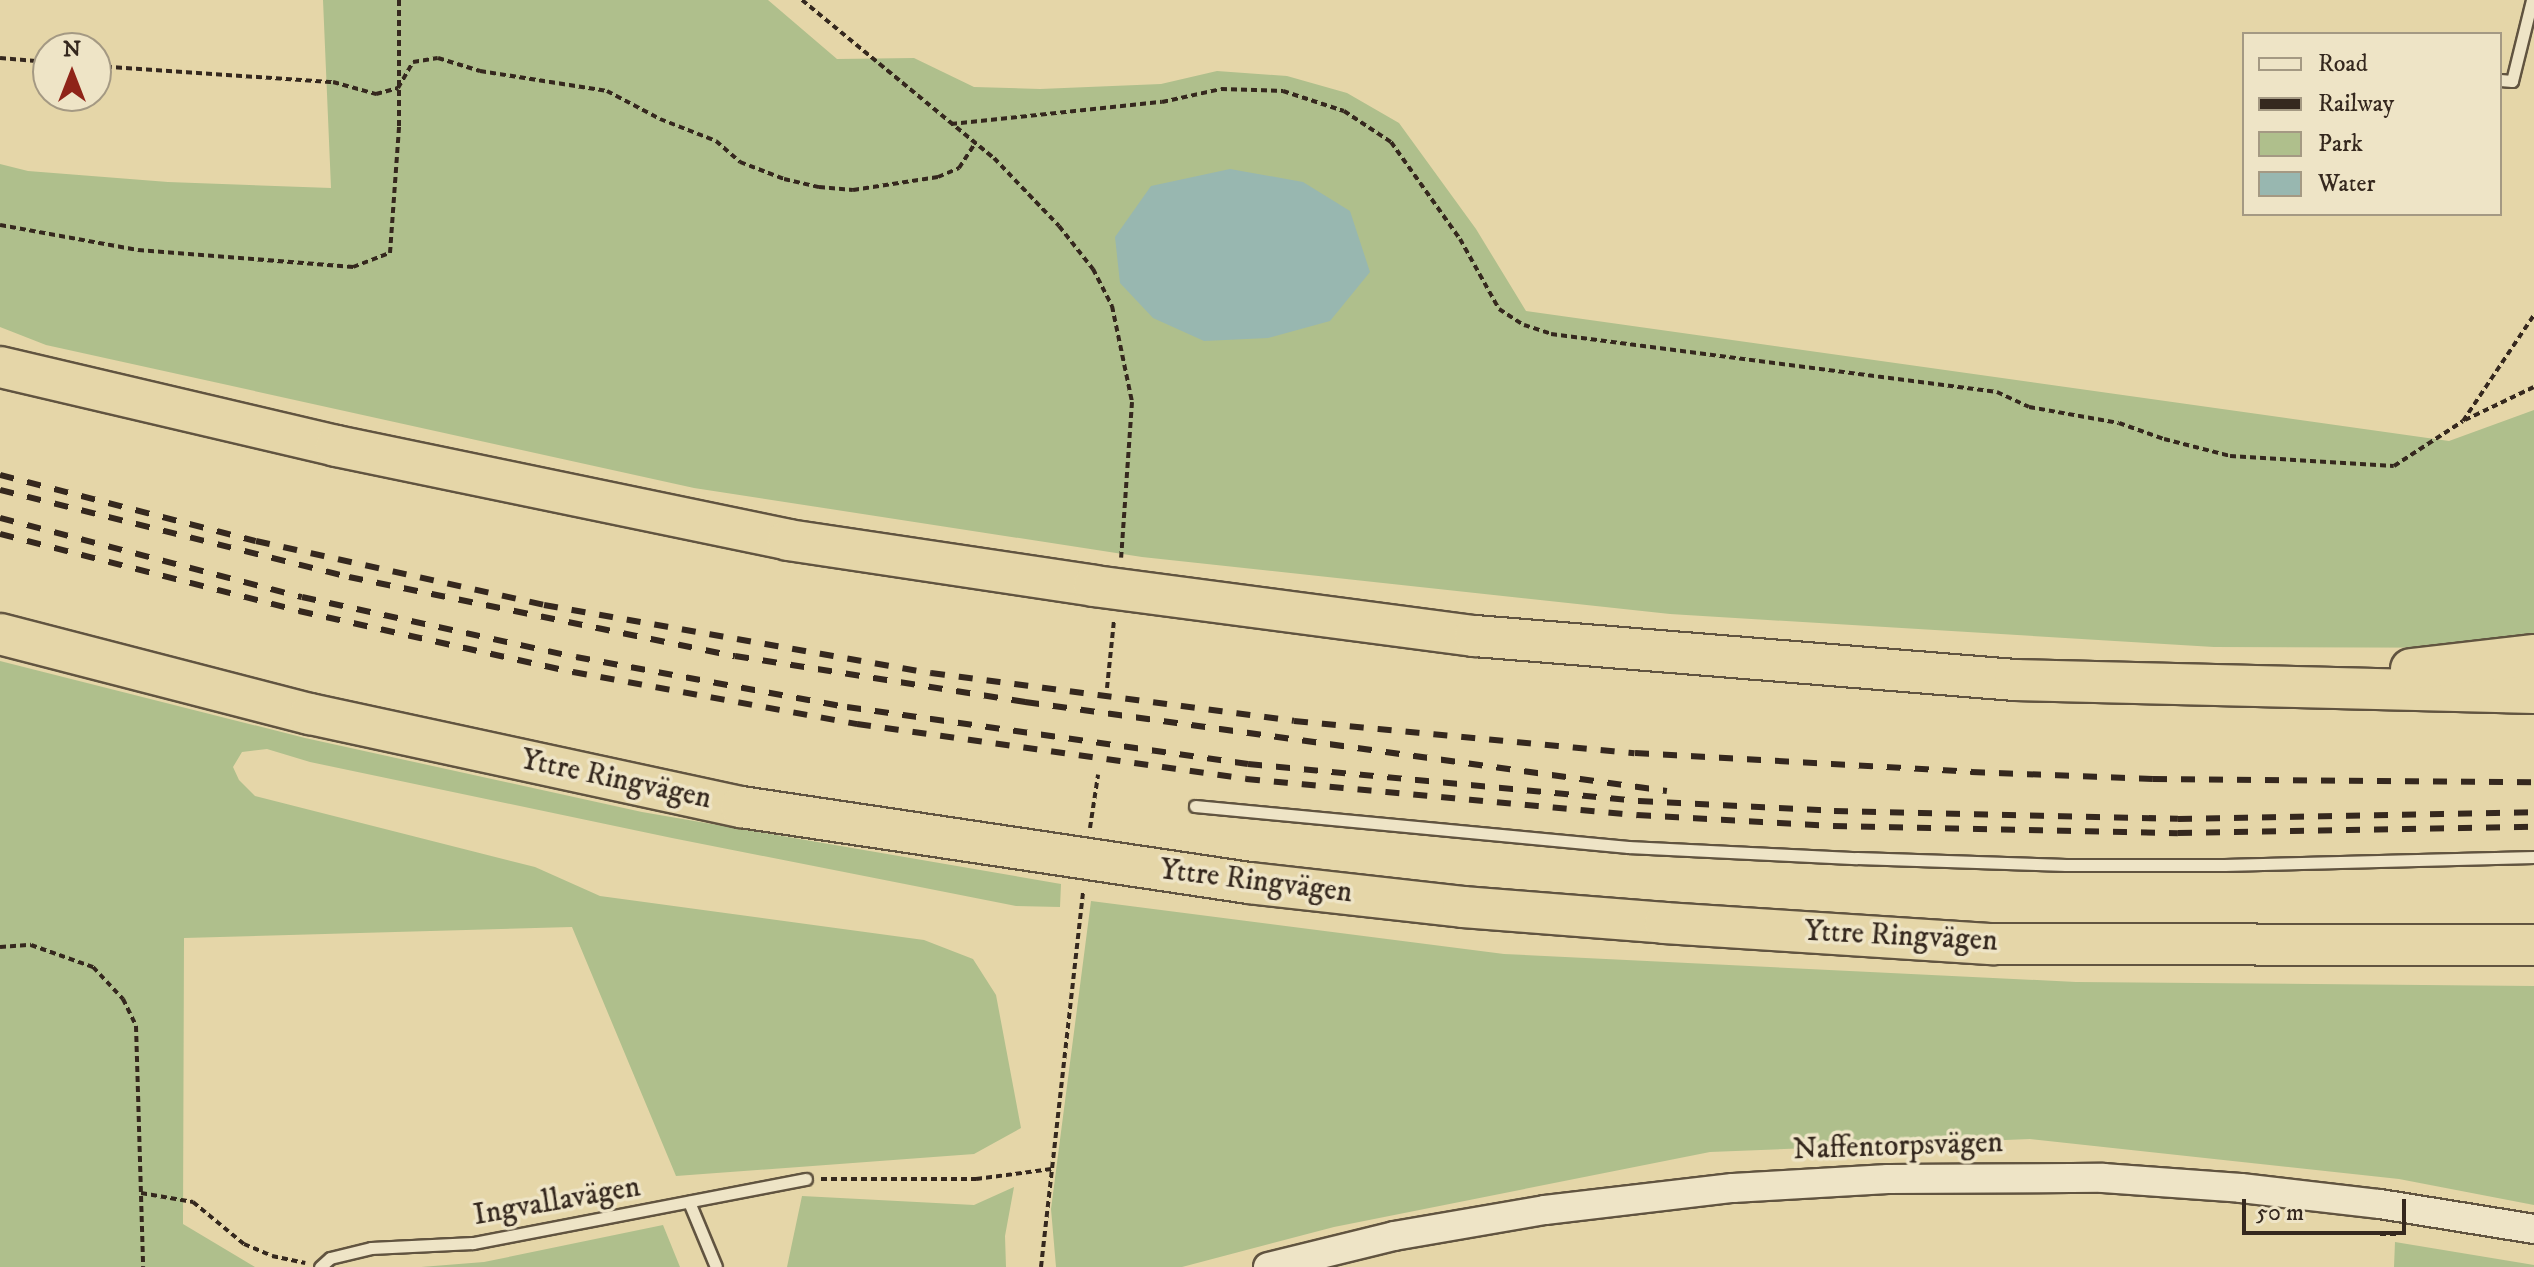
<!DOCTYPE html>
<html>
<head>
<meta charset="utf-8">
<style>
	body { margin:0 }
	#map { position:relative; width:2534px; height:1267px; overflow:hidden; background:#e5d6a8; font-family:"IM FELL DW Pica",serif }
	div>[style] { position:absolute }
	.green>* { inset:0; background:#afbf8c }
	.water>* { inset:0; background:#98b7b0 }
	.path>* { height:4px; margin-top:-2px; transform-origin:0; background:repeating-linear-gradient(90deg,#35281e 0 6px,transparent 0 10px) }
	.roads { filter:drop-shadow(2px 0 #615440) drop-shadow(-2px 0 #615440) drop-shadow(0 2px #615440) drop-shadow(0 -2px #615440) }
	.service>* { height:11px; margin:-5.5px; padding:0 5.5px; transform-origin:5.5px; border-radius:5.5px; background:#eee4c6 }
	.tertiary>* { height:28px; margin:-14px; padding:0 14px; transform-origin:14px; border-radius:14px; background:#eee4c6 }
	.motorway>* { height:40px; margin:-20px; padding:0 20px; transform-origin:20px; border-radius:20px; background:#e5d6a8 }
	.rail>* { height:6px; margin-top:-3px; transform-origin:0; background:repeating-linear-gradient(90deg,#35281e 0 14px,transparent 0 28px) }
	span { translate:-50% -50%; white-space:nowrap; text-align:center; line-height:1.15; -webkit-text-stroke:7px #eee4c6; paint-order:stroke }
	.street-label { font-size:30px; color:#35281e }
	.legend { position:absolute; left:2242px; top:32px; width:260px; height:184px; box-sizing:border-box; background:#eee4c6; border:2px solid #a49983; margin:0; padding:10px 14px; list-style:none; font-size:24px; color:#35281e }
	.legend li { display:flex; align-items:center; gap:16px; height:40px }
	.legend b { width:40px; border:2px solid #a49983 }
	.north { position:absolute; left:32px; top:32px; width:80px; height:80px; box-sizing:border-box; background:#eee4c6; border:2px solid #a49983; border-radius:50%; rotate:0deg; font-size:22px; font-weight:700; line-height:32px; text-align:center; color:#35281e }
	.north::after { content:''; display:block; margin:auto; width:28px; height:36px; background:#8f2418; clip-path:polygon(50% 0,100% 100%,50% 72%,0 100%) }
	.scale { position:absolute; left:2242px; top:1199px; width:164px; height:36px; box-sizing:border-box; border:4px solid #35281e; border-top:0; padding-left:10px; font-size:24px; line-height:28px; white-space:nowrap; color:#35281e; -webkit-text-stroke:6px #eee4c6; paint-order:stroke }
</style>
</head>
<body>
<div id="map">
	<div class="green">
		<i style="clip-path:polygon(323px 0,768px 0,837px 59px,914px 58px,974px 87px,1040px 89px,1161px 84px,1217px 71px,1287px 76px,1347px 93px,1399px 123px,1476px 229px,1526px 311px,2449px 441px,2534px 410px,2534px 648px,2214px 647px,1670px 614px,1142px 557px,694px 488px,46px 345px,0 327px,0 164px,28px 171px,168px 182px,331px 188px)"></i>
		<i style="clip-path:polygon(0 661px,305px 738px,642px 812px,1061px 884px,1060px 907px,1016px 906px,672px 838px,310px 762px,267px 749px,242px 752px,233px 767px,239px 780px,255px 796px,535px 867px,600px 896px,924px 940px,973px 959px,996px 995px,1021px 1128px,974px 1154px,676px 1176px,572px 927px,184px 938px,183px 1224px,255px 1267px,0 1267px)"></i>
		<i style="clip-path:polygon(1091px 901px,1504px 954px,2076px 982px,2534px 986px,2534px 1205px,2399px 1179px,2030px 1139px,1710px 1152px,1334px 1227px,1182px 1267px,1056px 1267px,1051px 1209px)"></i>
		<i style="clip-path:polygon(1014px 1187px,1005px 1236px,1006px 1267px,787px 1267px,802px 1196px,974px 1205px)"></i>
		<i style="clip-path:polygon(663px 1225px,680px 1267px,421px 1267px,484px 1262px)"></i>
		<i style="clip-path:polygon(2395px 1242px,2534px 1265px,2534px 1267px,2394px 1267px)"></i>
	</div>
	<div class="water">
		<i style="clip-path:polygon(1230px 169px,1303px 182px,1350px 211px,1370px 272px,1330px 321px,1268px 338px,1204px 341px,1153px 318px,1120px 283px,1115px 237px,1151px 186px)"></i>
	</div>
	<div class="path">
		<i style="left:802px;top:0;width:249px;rotate:39.5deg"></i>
		<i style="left:994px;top:158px;width:94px;rotate:46.3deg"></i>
		<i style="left:1059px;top:226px;width:55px;rotate:51.7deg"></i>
		<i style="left:1093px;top:269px;width:42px;rotate:62.8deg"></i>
		<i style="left:1112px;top:306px;width:98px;rotate:78.2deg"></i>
		<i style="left:1132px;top:402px;width:156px;rotate:94deg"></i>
		<i style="left:0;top:58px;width:48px;rotate:4.8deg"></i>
		<i style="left:96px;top:66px;width:238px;rotate:3.9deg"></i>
		<i style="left:333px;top:82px;width:45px;rotate:15.6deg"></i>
		<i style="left:376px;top:94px;width:23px;rotate:-15deg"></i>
		<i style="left:398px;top:88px;width:30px;rotate:-60deg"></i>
		<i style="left:413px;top:62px;width:25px;rotate:-9deg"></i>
		<i style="left:438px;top:58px;width:44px;rotate:17.2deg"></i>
		<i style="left:480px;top:71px;width:129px;rotate:8.9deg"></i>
		<i style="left:607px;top:91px;width:60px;rotate:27.8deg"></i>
		<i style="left:660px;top:119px;width:60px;rotate:21.4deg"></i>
		<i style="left:716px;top:141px;width:32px;rotate:41deg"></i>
		<i style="left:740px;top:162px;width:47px;rotate:21.1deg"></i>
		<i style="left:784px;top:179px;width:36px;rotate:13deg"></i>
		<i style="left:819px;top:187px;width:34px;rotate:5deg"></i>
		<i style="left:853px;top:190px;width:86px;rotate:-8.7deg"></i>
		<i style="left:938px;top:177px;width:23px;rotate:-23deg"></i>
		<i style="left:959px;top:168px;width:30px;rotate:-57deg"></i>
		<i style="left:951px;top:124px;width:212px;rotate:-6deg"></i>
		<i style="left:1162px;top:102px;width:60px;rotate:-12.4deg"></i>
		<i style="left:1221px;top:89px;width:62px;rotate:1.8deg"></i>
		<i style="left:1283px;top:91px;width:64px;rotate:18.2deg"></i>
		<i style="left:1344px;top:111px;width:56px;rotate:33.4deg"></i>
		<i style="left:1391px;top:142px;width:119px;rotate:54.6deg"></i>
		<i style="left:1460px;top:239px;width:80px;rotate:60.9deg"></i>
		<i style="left:1499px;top:309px;width:30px;rotate:33deg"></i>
		<i style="left:1524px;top:325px;width:28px;rotate:18deg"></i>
		<i style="left:1551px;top:334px;width:450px;rotate:7.4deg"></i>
		<i style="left:1997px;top:392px;width:35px;rotate:25deg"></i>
		<i style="left:2029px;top:407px;width:91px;rotate:10.1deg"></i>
		<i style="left:2119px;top:423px;width:48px;rotate:19.6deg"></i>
		<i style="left:2164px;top:439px;width:68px;rotate:14.4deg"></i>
		<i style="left:2230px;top:456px;width:164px;rotate:3.5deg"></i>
		<i style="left:2394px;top:466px;width:82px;rotate:-33.1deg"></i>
		<i style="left:2463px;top:421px;width:128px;rotate:-56.2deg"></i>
		<i style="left:0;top:225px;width:140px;rotate:10.3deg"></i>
		<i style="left:138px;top:250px;width:216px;rotate:4.5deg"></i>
		<i style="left:353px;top:267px;width:40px;rotate:-21deg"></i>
		<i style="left:390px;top:253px;width:127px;rotate:-85.9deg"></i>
		<i style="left:399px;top:126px;width:126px;rotate:-90deg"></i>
		<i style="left:2465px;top:420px;width:76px;rotate:-25.6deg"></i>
		<i style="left:1107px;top:688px;width:68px;rotate:-84.1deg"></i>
		<i style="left:1090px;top:828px;width:54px;rotate:-81.4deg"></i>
		<i style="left:0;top:947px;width:31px;rotate:-4deg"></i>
		<i style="left:31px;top:945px;width:66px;rotate:19.5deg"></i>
		<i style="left:93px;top:967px;width:44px;rotate:46.8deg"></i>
		<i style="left:123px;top:999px;width:30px;rotate:64deg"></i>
		<i style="left:136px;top:1026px;width:241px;rotate:88.3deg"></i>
		<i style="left:821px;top:1179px;width:155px"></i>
		<i style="left:976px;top:1179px;width:76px;rotate:-7.6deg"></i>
		<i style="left:141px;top:1193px;width:53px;rotate:9.8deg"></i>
		<i style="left:193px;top:1202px;width:66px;rotate:39.5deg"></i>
		<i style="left:244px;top:1244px;width:30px;rotate:23deg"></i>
		<i style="left:272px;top:1256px;width:34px;rotate:12deg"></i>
		<i style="left:2380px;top:1234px;width:18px"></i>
		<i style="left:1041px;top:1267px;width:379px;rotate:-83.6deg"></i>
	</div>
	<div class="roads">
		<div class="service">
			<i style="left:2500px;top:80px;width:12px;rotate:5deg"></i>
			<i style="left:2512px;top:81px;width:83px;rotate:-76.1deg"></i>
			<i style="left:1195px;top:806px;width:435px;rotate:5.4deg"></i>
			<i style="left:1628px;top:847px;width:229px;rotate:2.8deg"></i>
			<i style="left:1857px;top:858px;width:209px;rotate:1.9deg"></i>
			<i style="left:2066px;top:865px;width:158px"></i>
			<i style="left:2224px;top:865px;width:310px;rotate:-1.5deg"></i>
			<i style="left:689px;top:1202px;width:70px;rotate:67.4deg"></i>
			<i style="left:320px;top:1267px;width:13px;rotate:-42deg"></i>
			<i style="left:330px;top:1258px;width:42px;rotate:-13.7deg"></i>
			<i style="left:371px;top:1248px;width:102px;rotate:-2.8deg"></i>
			<i style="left:473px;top:1243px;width:339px;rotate:-10.9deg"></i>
		</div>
		<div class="tertiary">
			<i style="left:1268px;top:1267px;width:130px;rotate:-13.8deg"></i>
			<i style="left:1394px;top:1236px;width:153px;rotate:-9.8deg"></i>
			<i style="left:1545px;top:1210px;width:189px;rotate:-6.7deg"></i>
			<i style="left:1733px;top:1188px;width:155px;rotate:-3.3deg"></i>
			<i style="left:1888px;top:1179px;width:215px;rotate:-0.3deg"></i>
			<i style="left:2103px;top:1178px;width:138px;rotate:4.1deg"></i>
			<i style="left:2241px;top:1188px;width:140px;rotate:6.6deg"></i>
			<i style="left:2380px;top:1204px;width:156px;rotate:9.2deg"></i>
		</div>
		<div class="motorway">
			<i style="left:0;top:367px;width:345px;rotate:13.2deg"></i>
			<i style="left:336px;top:446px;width:462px;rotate:11.7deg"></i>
			<i style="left:788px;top:540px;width:309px;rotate:8.5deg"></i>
			<i style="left:1094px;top:586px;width:384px;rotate:7.5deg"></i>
			<i style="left:1475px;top:636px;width:542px;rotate:4.66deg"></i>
			<i style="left:2015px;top:680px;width:519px;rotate:1.43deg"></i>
			<i style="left:0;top:634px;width:320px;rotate:14.5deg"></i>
			<i style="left:310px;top:714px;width:441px;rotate:12.2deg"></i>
			<i style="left:741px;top:807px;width:514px;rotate:8.51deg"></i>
			<i style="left:1249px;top:883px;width:215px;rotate:6.4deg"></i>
			<i style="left:1463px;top:907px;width:203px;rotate:4.5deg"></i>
			<i style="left:1665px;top:923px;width:328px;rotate:3.7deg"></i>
			<i style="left:1992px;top:944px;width:542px;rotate:0.11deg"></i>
			<i style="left:2411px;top:669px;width:124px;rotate:-6.5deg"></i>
		</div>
	</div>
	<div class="rail">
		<i style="left:0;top:475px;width:264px;rotate:14.5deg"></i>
		<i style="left:256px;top:541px;width:295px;rotate:12.5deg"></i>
		<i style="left:544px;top:605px;width:393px;rotate:10deg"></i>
		<i style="left:931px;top:673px;width:366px;rotate:7.5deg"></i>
		<i style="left:1294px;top:721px;width:342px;rotate:5.4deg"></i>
		<i style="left:1635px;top:753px;width:337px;rotate:3.2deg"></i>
		<i style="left:1971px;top:772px;width:182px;rotate:2.2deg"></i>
		<i style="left:2153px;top:779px;width:381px;rotate:0.5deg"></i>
		<i style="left:0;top:490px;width:360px;rotate:14deg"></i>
		<i style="left:349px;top:577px;width:394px;rotate:11.6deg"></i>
		<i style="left:735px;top:656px;width:294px;rotate:9deg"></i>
		<i style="left:1025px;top:702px;width:648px;rotate:7.89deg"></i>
		<i style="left:0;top:518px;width:312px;rotate:14.7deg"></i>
		<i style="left:302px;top:597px;width:280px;rotate:12.4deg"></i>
		<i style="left:576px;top:657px;width:276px;rotate:10.5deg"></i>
		<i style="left:847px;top:707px;width:405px;rotate:8.1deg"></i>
		<i style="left:1248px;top:764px;width:393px;rotate:5.4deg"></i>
		<i style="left:1639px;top:801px;width:195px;rotate:2.9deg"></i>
		<i style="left:1834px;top:811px;width:344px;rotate:1.3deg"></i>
		<i style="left:2178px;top:819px;width:356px;rotate:-1.1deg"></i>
		<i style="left:0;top:534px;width:309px;rotate:14.4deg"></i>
		<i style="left:299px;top:611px;width:281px;rotate:12.6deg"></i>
		<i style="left:573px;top:672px;width:289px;rotate:10.4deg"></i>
		<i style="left:857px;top:724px;width:393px;rotate:8deg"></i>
		<i style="left:1246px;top:779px;width:393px;rotate:5.3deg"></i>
		<i style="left:1637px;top:815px;width:196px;rotate:3.2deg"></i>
		<i style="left:1833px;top:826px;width:345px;rotate:1.2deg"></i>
		<i style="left:2178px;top:833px;width:356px;rotate:-1deg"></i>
	</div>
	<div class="street-label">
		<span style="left:616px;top:780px;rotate:12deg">Yttre Ringvägen</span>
		<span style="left:1256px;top:882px;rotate:7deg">Yttre Ringvägen</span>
		<span style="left:1901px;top:937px;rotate:3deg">Yttre Ringvägen</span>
		<span style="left:1898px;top:1147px;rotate:-2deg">Naffentorpsvägen</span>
		<span style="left:557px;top:1202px;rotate:-10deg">Ingvallavägen</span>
	</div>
	<ul class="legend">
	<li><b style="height:10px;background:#eee4c6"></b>Road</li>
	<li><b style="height:10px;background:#35281e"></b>Railway</li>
	<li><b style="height:22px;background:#afbf8c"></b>Park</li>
	<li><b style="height:22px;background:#98b7b0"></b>Water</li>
	</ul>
	<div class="north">N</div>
	<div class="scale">50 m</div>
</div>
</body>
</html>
